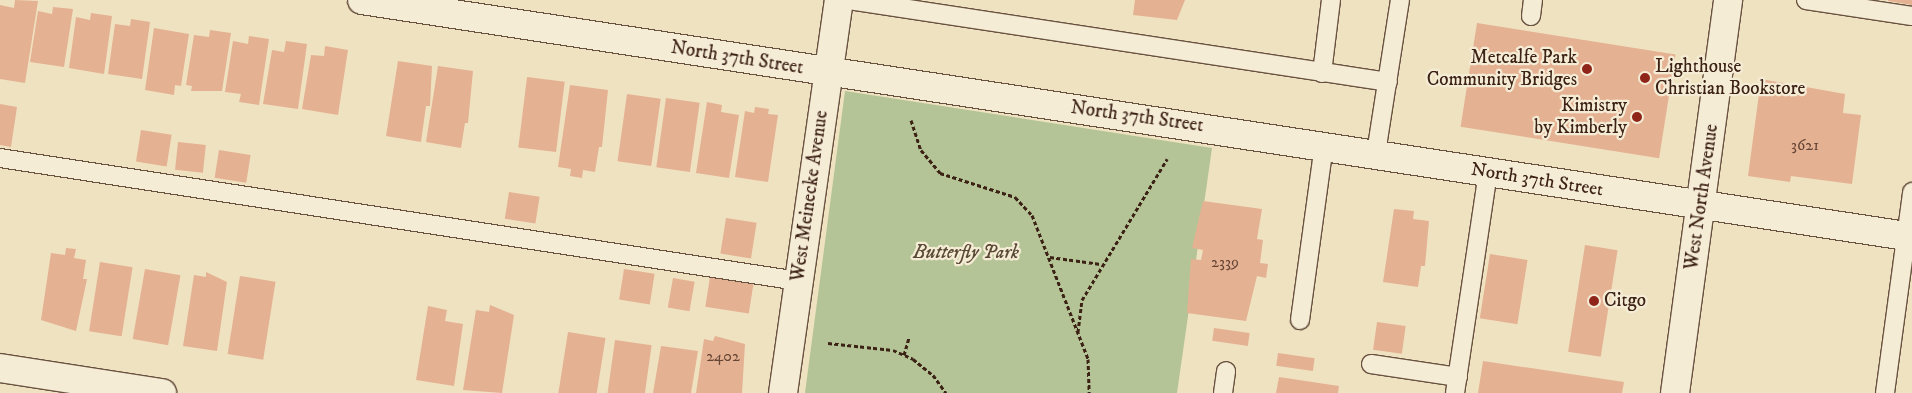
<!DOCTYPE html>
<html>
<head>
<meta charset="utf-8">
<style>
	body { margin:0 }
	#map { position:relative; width:1912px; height:393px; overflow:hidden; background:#efe2c0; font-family:"IM FELL DW Pica",serif }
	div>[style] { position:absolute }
	.green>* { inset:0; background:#b4c496 }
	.building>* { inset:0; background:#e5b193; transform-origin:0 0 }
	.path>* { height:3px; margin-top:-1.5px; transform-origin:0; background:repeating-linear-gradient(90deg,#3c2115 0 4px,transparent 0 6.5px) }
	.roads { filter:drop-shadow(1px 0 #695140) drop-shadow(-1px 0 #695140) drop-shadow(0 1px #695140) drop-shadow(0 -1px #695140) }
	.service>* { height:18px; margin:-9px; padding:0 9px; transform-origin:9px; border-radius:9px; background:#f5ecd6 }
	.minor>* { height:28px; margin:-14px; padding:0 14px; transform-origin:14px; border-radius:14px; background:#f5ecd6 }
	.secondary>* { height:28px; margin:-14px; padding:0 14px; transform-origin:14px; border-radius:14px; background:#f5ecd6 }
	.dots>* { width:14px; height:14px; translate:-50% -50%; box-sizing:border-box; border:2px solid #f5ecd6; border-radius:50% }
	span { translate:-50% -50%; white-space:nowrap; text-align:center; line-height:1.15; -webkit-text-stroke:4.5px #f5ecd6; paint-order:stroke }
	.number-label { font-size:16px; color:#664534 }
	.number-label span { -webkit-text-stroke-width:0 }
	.street-label { font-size:19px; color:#3c2115 }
	.poi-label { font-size:19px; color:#3c2115 }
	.right { translate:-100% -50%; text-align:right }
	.left { translate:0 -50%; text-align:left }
	.park-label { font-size:19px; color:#5a4a35; font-style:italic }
</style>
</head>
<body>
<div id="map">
	<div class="green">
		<i style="clip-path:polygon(845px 91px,1212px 148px,1177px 393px,805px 393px)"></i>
	</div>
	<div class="building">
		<i style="clip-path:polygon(15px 0,38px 1px,25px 83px,0 79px,0 5px,14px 8px)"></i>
		<i style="clip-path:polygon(1135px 0,1185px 0,1177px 20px,1133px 15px)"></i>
		<i style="clip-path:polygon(1888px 0,1912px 0,1912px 5px,1888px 1px)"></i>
		<i style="clip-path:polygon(53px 7px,73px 9px,64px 67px,30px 62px,38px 11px,52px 14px)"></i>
		<i style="clip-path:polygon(91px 13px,112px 16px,104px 74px,69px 68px,76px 17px,90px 20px)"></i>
		<i style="clip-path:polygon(131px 19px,150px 22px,142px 79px,108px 74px,115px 24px,130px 26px)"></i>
		<i style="left:1477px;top:23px;width:201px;height:105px;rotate:9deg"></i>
		<i style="clip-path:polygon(154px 28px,189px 34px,181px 86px,175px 85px,174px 95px,145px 90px)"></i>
		<i style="clip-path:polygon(210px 30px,231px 33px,222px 91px,191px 91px,192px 86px,186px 85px,194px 35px,209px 37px)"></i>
		<i style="clip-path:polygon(249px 36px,269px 39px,259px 105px,239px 102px,241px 94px,225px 92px,233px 41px,248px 44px)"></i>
		<i style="clip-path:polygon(286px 41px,307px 44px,298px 109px,263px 104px,272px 50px,284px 52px)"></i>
		<i style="clip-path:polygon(325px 46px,348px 50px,338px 115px,302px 109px,311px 55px,324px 56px)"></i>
		<i style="clip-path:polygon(398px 61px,432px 66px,430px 106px,426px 106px,421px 142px,386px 136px)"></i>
		<i style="clip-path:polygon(438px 66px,473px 71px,468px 123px,465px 123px,461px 148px,426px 142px)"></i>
		<i style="left:527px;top:77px;width:38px;height:71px;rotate:7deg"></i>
		<i style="clip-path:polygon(1761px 79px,1845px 94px,1843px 113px,1861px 115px,1852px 184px,1791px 176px,1790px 182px,1748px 176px)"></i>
		<i style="clip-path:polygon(570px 85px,608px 90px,602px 147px,599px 147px,595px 172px,583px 170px,582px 178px,570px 176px,571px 169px,558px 167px)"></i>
		<i style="left:627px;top:94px;width:34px;height:68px;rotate:8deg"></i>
		<i style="left:666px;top:98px;width:34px;height:70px;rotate:8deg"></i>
		<i style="clip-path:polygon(707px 102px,722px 105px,721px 112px,739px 115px,729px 178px,696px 173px)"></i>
		<i style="clip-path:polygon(0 104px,17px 107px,11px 147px,0 145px)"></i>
		<i style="clip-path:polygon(755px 107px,769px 109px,768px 114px,778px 115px,768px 182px,735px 177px,745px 111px,754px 113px)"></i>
		<i style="left:141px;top:130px;width:31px;height:32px;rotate:9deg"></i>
		<i style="left:178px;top:142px;width:28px;height:28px;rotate:6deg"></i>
		<i style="left:219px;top:150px;width:32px;height:28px;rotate:9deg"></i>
		<i style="left:509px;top:192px;width:31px;height:27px;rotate:9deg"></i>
		<i style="clip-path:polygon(1203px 201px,1262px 209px,1257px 239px,1263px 240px,1260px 263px,1268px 264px,1266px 278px,1257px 276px,1246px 321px,1187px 313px,1191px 259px,1201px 260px,1203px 250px,1192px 248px)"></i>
		<i style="clip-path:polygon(1394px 209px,1414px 211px,1413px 219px,1429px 221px,1425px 266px,1421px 266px,1418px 287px,1383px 282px)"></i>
		<i style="left:726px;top:218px;width:31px;height:36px;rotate:9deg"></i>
		<i style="left:1585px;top:245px;width:33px;height:108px;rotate:9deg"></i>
		<i style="clip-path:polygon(66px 248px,76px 249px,74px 258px,86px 260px,83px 279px,87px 279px,76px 331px,41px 320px,51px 253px,65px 255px)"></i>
		<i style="left:1490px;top:254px;width:38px;height:65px;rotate:9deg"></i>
		<i style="left:100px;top:262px;width:33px;height:70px;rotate:9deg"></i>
		<i style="left:145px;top:269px;width:36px;height:71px;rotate:10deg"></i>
		<i style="left:624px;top:269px;width:31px;height:31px;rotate:9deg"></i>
		<i style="clip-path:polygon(206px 272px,227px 282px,217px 351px,183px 346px,194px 275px,206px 277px)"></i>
		<i style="left:240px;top:276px;width:36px;height:79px;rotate:9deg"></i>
		<i style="left:710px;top:277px;width:44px;height:30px;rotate:9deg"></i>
		<i style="left:673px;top:278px;width:22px;height:30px;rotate:10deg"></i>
		<i style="clip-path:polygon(490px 305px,514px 315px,502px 393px,463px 390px,476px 310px,489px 312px)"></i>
		<i style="clip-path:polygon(428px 306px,447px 310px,445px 321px,463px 324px,454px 386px,416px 380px)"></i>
		<i style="left:1377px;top:322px;width:29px;height:28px;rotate:8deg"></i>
		<i style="left:1214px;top:328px;width:36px;height:13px;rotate:8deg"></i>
		<i style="left:568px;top:332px;width:38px;height:62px;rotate:9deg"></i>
		<i style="clip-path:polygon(715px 336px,745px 344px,742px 393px,696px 393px,704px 339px,713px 341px)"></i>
		<i style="left:615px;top:340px;width:37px;height:54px;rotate:8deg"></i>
		<i style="clip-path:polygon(661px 346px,698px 351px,691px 393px,653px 393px)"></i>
		<i style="left:1278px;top:353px;width:37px;height:13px;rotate:8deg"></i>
		<i style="clip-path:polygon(1483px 361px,1624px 382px,1622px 393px,1478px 393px)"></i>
		<i style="clip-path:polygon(1279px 377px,1339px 386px,1338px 393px,1276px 393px)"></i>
	</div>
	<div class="path">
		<i style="left:911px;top:120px;width:32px;rotate:72deg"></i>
		<i style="left:921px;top:150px;width:30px;rotate:50deg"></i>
		<i style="left:940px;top:173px;width:79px;rotate:17.7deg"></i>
		<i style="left:1015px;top:197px;width:25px;rotate:47deg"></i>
		<i style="left:1032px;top:215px;width:155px;rotate:68.7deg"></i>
		<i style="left:1088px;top:359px;width:34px;rotate:88deg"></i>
		<i style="left:1050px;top:257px;width:51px;rotate:7.8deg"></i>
		<i style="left:1078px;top:332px;width:32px;rotate:-83deg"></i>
		<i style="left:1082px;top:300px;width:165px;rotate:-58.9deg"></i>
		<i style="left:828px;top:343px;width:65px;rotate:6.1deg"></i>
		<i style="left:893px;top:350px;width:22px;rotate:24deg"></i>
		<i style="left:913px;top:359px;width:26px;rotate:39deg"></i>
		<i style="left:933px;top:375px;width:22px;rotate:54deg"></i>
		<i style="left:904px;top:355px;width:19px;rotate:-74deg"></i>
	</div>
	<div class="roads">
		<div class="service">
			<i style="left:849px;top:0;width:545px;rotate:8.65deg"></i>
			<i style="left:1806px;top:0;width:107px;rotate:8.6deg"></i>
			<i style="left:1531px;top:16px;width:16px;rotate:-83deg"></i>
			<i style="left:1322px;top:73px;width:74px;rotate:-83deg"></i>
			<i style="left:1376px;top:153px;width:155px;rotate:-81.1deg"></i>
			<i style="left:0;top:158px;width:807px;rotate:8.76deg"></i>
			<i style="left:1300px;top:320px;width:177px;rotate:-82.2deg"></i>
			<i style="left:1371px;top:364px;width:88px;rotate:8.5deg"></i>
			<i style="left:1223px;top:393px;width:22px;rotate:-82deg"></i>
			<i style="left:1455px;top:393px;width:223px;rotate:-81.5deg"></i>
			<i style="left:1885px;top:393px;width:203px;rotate:-82.3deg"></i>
		</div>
		<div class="minor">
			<i style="left:362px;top:0;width:1568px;rotate:8.69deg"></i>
			<i style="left:0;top:368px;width:164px;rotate:8.8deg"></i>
			<i style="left:783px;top:393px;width:397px;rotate:-81.9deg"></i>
		</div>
		<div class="secondary">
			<i style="left:1675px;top:393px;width:397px;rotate:-82.3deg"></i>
		</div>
	</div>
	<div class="dots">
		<i style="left:1587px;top:69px;background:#8f2418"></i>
		<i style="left:1645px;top:78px;background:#8f2418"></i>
		<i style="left:1637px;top:117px;background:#8f2418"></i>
		<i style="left:1594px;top:301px;background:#8f2418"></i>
	</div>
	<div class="number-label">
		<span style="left:1805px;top:145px">3621</span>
		<span style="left:1225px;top:262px">2339</span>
		<span style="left:723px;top:356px">2402</span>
	</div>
	<div class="street-label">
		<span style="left:737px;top:58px;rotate:9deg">North 37th Street</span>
		<span style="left:1137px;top:117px;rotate:8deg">North 37th Street</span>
		<span style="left:1537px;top:180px;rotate:9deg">North 37th Street</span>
		<span style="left:810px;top:196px;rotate:-82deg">West Meinecke Avenue</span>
		<span style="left:1702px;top:197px;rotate:-82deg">West North Avenue</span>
	</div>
	<div class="poi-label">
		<span class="right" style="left:1577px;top:69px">Metcalfe Park<br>Community Bridges</span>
		<span class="left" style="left:1655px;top:78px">Lighthouse<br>Christian Bookstore</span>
		<span class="right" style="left:1627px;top:117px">Kimistry<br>by Kimberly</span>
		<span class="left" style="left:1604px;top:301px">Citgo</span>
	</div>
	<div class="park-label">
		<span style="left:966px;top:253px">Butterfly Park</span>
	</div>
</div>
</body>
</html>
